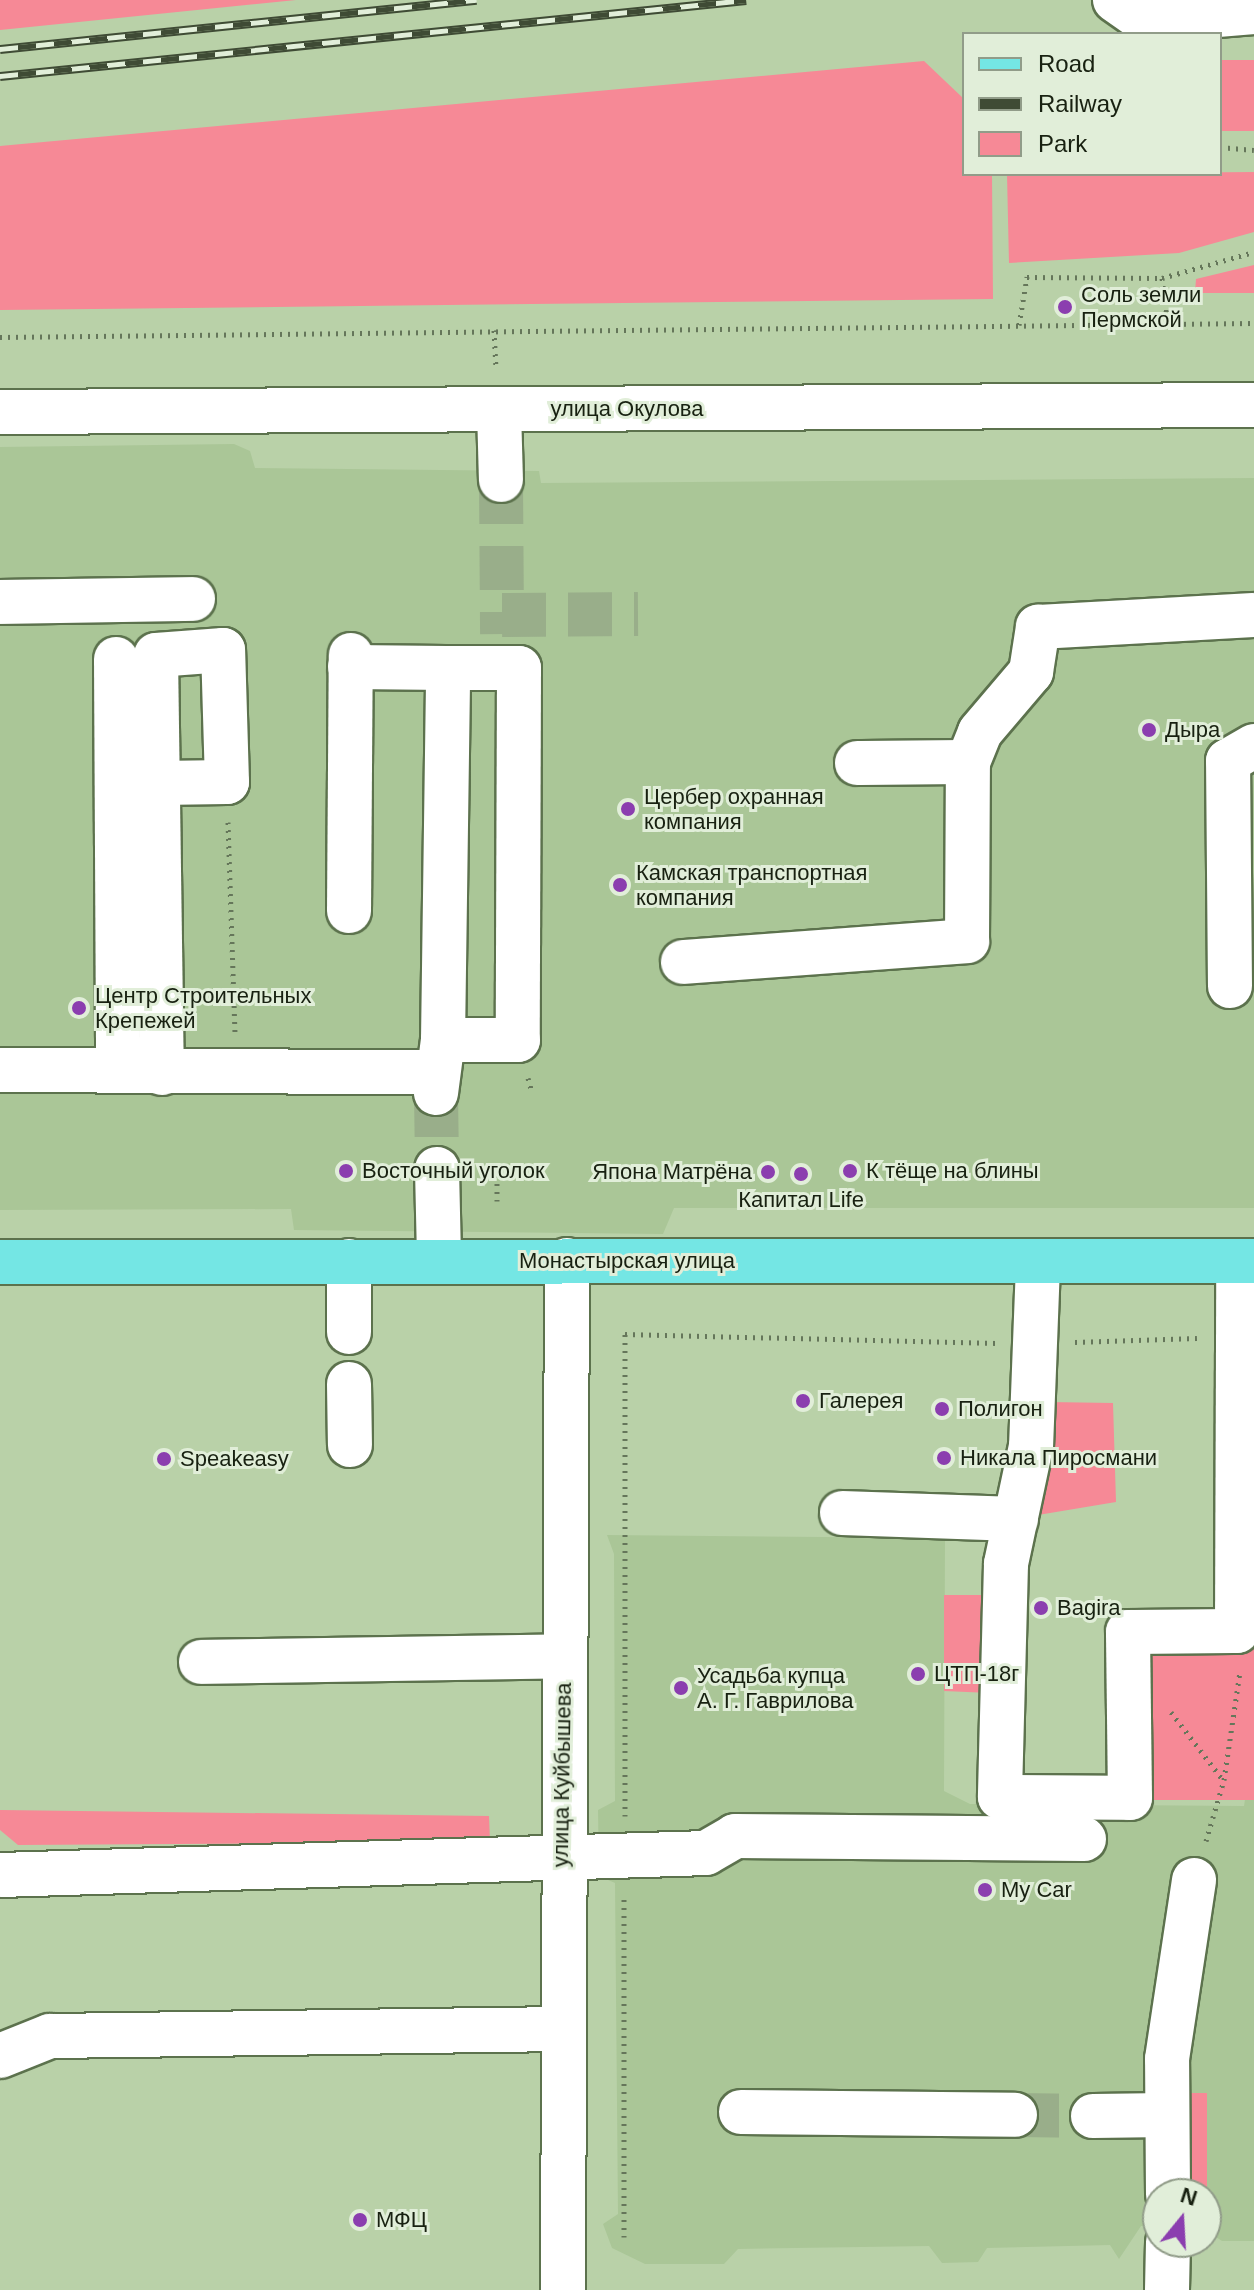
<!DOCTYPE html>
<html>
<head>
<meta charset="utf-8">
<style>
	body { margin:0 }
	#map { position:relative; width:1254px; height:2290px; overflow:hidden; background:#b9d1a8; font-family:Helvetica,sans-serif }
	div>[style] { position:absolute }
	.built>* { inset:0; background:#aac697 }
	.green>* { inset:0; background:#f68996; transform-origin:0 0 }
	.minor-tunnel>* { height:44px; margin-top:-22px; transform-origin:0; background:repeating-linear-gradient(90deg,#99ae8a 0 44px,transparent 0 66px) }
	.path>* { height:5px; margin-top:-2.5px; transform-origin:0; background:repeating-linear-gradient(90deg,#65765a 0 2px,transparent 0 8px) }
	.roads { filter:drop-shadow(2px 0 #5c724d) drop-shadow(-2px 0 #5c724d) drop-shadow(0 2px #5c724d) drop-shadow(0 -2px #5c724d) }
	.minor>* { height:44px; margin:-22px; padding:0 22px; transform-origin:22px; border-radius:22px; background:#fff }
	.major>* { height:44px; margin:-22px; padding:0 22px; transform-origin:22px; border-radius:22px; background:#74e6e4 }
	.rail>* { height:9px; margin-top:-4.5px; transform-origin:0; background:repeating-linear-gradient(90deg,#e1eed9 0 18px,#3f4b35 0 36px); box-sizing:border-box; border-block:2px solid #3f4b35 }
	.dots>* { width:22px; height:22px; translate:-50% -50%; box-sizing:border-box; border:4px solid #e1eed9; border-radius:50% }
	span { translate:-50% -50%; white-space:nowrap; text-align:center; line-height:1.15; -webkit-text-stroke:6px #e1eed9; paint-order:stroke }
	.poi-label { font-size:22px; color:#182111 }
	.left { translate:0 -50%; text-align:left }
	.right { translate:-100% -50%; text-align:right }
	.street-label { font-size:22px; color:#182111 }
	.legend { position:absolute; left:962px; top:32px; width:260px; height:144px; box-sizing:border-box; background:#e1eed9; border:2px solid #919c89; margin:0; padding:10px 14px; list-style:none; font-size:24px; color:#182111 }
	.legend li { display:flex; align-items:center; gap:16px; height:40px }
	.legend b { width:40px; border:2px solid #919c89 }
	.north { position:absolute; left:1142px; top:2178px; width:80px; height:80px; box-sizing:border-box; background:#e1eed9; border:2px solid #919c89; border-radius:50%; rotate:18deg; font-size:22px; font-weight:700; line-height:32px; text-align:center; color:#182111 }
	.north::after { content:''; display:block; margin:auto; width:28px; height:36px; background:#8b3eaf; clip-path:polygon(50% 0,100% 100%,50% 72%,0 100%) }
</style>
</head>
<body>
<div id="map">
	<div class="built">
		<i style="clip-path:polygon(234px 444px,250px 451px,255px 468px,539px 471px,541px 483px,1254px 478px,1254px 1208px,674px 1208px,663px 1234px,294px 1230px,291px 1209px,0 1210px,0 447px)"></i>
		<i style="clip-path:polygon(607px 1535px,945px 1538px,944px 1791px,970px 1804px,1244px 1806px,1254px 1742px,1254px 2241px,1222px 2241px,1210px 2233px,1206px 2194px,1158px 2194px,1158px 2226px,1141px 2226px,1119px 2259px,1110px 2245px,987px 2248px,978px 2262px,942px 2263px,929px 2246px,738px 2249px,724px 2264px,645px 2264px,612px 2248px,603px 2224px,618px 2214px,615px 1883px,599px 1876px,598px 1810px,615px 1801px,614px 1554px)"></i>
	</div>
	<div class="green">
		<i style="clip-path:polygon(0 0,296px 0,0 30px)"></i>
		<i style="left:1254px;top:60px;width:71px;height:34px;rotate:90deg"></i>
		<i style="clip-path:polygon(924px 61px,964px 99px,964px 174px,992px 174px,993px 299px,0 310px,0 146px)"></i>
		<i style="clip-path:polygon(1254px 172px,1254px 232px,1179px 253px,1009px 263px,1007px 174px)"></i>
		<i style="clip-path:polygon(1254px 265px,1254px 293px,1195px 293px,1196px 279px)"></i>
		<i style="clip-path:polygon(1048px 1402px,1113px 1403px,1116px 1502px,1038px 1515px)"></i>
		<i style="clip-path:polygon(944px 1595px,1002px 1595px,990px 1693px,944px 1691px)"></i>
		<i style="left:1254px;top:1646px;width:154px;height:109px;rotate:90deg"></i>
		<i style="clip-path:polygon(0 1810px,489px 1816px,490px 1842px,18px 1845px,0 1830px)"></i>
		<i style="left:1190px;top:2093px;width:17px;height:101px"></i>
	</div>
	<div class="minor-tunnel">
		<i style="left:501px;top:480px;width:154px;rotate:89.6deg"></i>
		<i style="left:502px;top:615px;width:136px;rotate:-0.4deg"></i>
		<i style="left:436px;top:1093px;width:76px;rotate:89.2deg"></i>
		<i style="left:1015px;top:2115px;width:78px;rotate:0.7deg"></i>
	</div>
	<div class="path">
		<i style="left:1220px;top:147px;width:34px;rotate:5deg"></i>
		<i style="left:1162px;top:278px;width:96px;rotate:-15.8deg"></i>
		<i style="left:1019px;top:325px;width:49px;rotate:-80.5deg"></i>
		<i style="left:1027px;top:277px;width:135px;rotate:0.4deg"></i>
		<i style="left:1162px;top:278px;width:47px;rotate:82.7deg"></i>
		<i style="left:494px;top:330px;width:39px;rotate:87deg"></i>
		<i style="left:0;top:337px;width:1254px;rotate:-0.64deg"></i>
		<i style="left:228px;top:822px;width:210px;rotate:88.1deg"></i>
		<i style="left:528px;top:1078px;width:15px;rotate:74deg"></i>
		<i style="left:497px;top:1201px;width:32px;rotate:-90deg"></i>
		<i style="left:1075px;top:1342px;width:122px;rotate:-1.9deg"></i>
		<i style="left:1171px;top:1712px;width:86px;rotate:52.6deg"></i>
		<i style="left:625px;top:1816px;width:482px;rotate:-90deg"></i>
		<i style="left:625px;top:1334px;width:372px;rotate:1.4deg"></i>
		<i style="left:1206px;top:1841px;width:64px;rotate:-73.6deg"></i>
		<i style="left:1224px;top:1780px;width:110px;rotate:-81.6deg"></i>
		<i style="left:624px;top:2237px;width:343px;rotate:-90deg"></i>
	</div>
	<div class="roads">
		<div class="minor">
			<i style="left:1115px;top:0;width:37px;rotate:35deg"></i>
			<i style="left:1145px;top:21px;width:109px;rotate:-4.7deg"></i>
			<i style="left:499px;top:410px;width:70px;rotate:88.4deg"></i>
			<i style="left:0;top:412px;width:1254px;rotate:-0.32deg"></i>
			<i style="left:0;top:602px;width:193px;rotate:-0.9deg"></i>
			<i style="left:116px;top:659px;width:412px;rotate:89.7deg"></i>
			<i style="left:350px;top:667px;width:98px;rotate:0.6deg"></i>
			<i style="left:857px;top:763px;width:111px;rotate:-0.5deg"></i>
			<i style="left:159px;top:783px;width:68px;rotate:-0.8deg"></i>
			<i style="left:227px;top:782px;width:132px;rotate:-91.7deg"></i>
			<i style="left:223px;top:650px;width:67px;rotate:175.7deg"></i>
			<i style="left:156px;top:655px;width:418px;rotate:89.2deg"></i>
			<i style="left:349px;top:911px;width:256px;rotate:-89.6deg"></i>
			<i style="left:683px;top:962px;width:285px;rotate:-4.2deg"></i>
			<i style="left:967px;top:941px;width:179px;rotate:-89.7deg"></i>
			<i style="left:968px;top:762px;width:32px;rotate:-68deg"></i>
			<i style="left:980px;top:732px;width:79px;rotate:-49.6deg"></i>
			<i style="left:1031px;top:672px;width:46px;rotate:-81.2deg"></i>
			<i style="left:1038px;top:627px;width:216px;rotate:-3.2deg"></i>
			<i style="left:1230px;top:986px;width:225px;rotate:-90.5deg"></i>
			<i style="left:1228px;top:761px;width:30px;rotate:-30deg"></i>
			<i style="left:0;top:1070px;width:436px;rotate:0.3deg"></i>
			<i style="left:436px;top:1093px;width:53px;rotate:-82.5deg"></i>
			<i style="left:443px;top:1040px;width:372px;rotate:-89.2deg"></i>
			<i style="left:448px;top:668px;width:71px"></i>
			<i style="left:519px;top:668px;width:372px;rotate:90.2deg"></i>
			<i style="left:518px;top:1040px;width:75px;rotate:180deg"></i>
			<i style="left:437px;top:1169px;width:91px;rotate:88.7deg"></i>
			<i style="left:349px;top:1261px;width:71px;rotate:90deg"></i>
			<i style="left:1038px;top:1265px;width:181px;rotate:92.2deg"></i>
			<i style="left:1031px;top:1446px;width:121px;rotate:102deg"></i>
			<i style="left:1006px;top:1564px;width:233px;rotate:91.5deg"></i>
			<i style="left:1000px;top:1797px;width:130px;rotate:0.4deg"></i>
			<i style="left:1130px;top:1798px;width:166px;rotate:-90.7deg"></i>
			<i style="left:1128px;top:1632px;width:109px;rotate:-0.5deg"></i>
			<i style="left:1237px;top:1631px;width:370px;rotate:-89.8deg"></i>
			<i style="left:349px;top:1384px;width:61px;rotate:89.1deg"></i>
			<i style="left:842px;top:1513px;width:174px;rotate:2deg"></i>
			<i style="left:201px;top:1662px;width:362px;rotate:-0.9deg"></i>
			<i style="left:0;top:1875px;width:706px;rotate:-1.78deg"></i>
			<i style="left:706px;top:1853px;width:34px;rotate:-30deg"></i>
			<i style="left:735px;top:1836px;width:349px;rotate:0.5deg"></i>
			<i style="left:0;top:2056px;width:54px;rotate:-21.8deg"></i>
			<i style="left:50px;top:2036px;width:512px;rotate:-0.78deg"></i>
			<i style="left:741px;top:2112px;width:274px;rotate:0.6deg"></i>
			<i style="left:1093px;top:2116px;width:74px;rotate:-0.8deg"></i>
			<i style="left:1168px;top:2194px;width:135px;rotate:-90.4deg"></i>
			<i style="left:1167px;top:2059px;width:181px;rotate:-81.4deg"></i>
			<i style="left:563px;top:2290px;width:1030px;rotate:-89.78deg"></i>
			<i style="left:1167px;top:2290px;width:48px;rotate:-88.8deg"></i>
		</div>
		<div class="major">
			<i style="left:0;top:1262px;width:1254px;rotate:-0.05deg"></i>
		</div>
	</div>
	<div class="rail">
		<i style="left:0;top:49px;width:479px;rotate:-5.9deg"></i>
		<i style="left:0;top:76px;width:750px;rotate:-5.82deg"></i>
	</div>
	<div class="dots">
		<i style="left:1065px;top:307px;background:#8b3eaf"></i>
		<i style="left:1149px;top:730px;background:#8b3eaf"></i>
		<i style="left:628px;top:809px;background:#8b3eaf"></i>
		<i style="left:620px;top:885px;background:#8b3eaf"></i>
		<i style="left:79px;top:1008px;background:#8b3eaf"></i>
		<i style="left:346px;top:1171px;background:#8b3eaf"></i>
		<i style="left:850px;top:1171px;background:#8b3eaf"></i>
		<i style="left:768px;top:1172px;background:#8b3eaf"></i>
		<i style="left:801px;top:1174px;background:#8b3eaf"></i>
		<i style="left:803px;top:1401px;background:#8b3eaf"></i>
		<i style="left:942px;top:1409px;background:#8b3eaf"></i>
		<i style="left:944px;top:1458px;background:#8b3eaf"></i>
		<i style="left:164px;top:1459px;background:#8b3eaf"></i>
		<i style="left:1041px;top:1608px;background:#8b3eaf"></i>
		<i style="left:918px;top:1674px;background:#8b3eaf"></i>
		<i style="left:681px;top:1688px;background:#8b3eaf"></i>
		<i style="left:985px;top:1890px;background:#8b3eaf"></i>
		<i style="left:360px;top:2220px;background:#8b3eaf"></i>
	</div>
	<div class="poi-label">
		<span class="left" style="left:1081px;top:307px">Соль земли<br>Пермской</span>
		<span class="left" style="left:1165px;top:730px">Дыра</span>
		<span class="left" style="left:644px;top:809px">Цербер охранная<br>компания</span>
		<span class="left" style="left:636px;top:885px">Камская транспортная<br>компания</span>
		<span class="left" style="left:95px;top:1008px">Центр Строительных<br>Крепежей</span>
		<span class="left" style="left:362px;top:1171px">Восточный уголок</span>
		<span class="left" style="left:866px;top:1171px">К тёще на блины</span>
		<span class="right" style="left:752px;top:1172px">Япона Матрёна</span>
		<span style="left:801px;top:1200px">Капитал Life</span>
		<span class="left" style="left:819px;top:1401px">Галерея</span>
		<span class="left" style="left:958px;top:1409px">Полигон</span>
		<span class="left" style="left:960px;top:1458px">Никала Пиросмани</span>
		<span class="left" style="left:180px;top:1459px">Speakeasy</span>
		<span class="left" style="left:1057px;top:1608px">Bagira</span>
		<span class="left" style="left:934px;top:1674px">ЦТП-18г</span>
		<span class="left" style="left:697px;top:1688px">Усадьба купца<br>А. Г. Гаврилова</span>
		<span class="left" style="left:1001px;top:1890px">My Car</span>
		<span class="left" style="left:376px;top:2220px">МФЦ</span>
	</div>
	<div class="street-label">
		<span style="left:627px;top:409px">улица Окулова</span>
		<span style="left:627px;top:1261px">Монастырская улица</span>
		<span style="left:562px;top:1775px;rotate:-89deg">улица Куйбышева</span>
	</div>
	<ul class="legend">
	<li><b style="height:10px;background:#74e6e4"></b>Road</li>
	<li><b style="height:10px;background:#3f4b35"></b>Railway</li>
	<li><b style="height:22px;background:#f68996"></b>Park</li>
	</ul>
	<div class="north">N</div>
</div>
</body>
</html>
